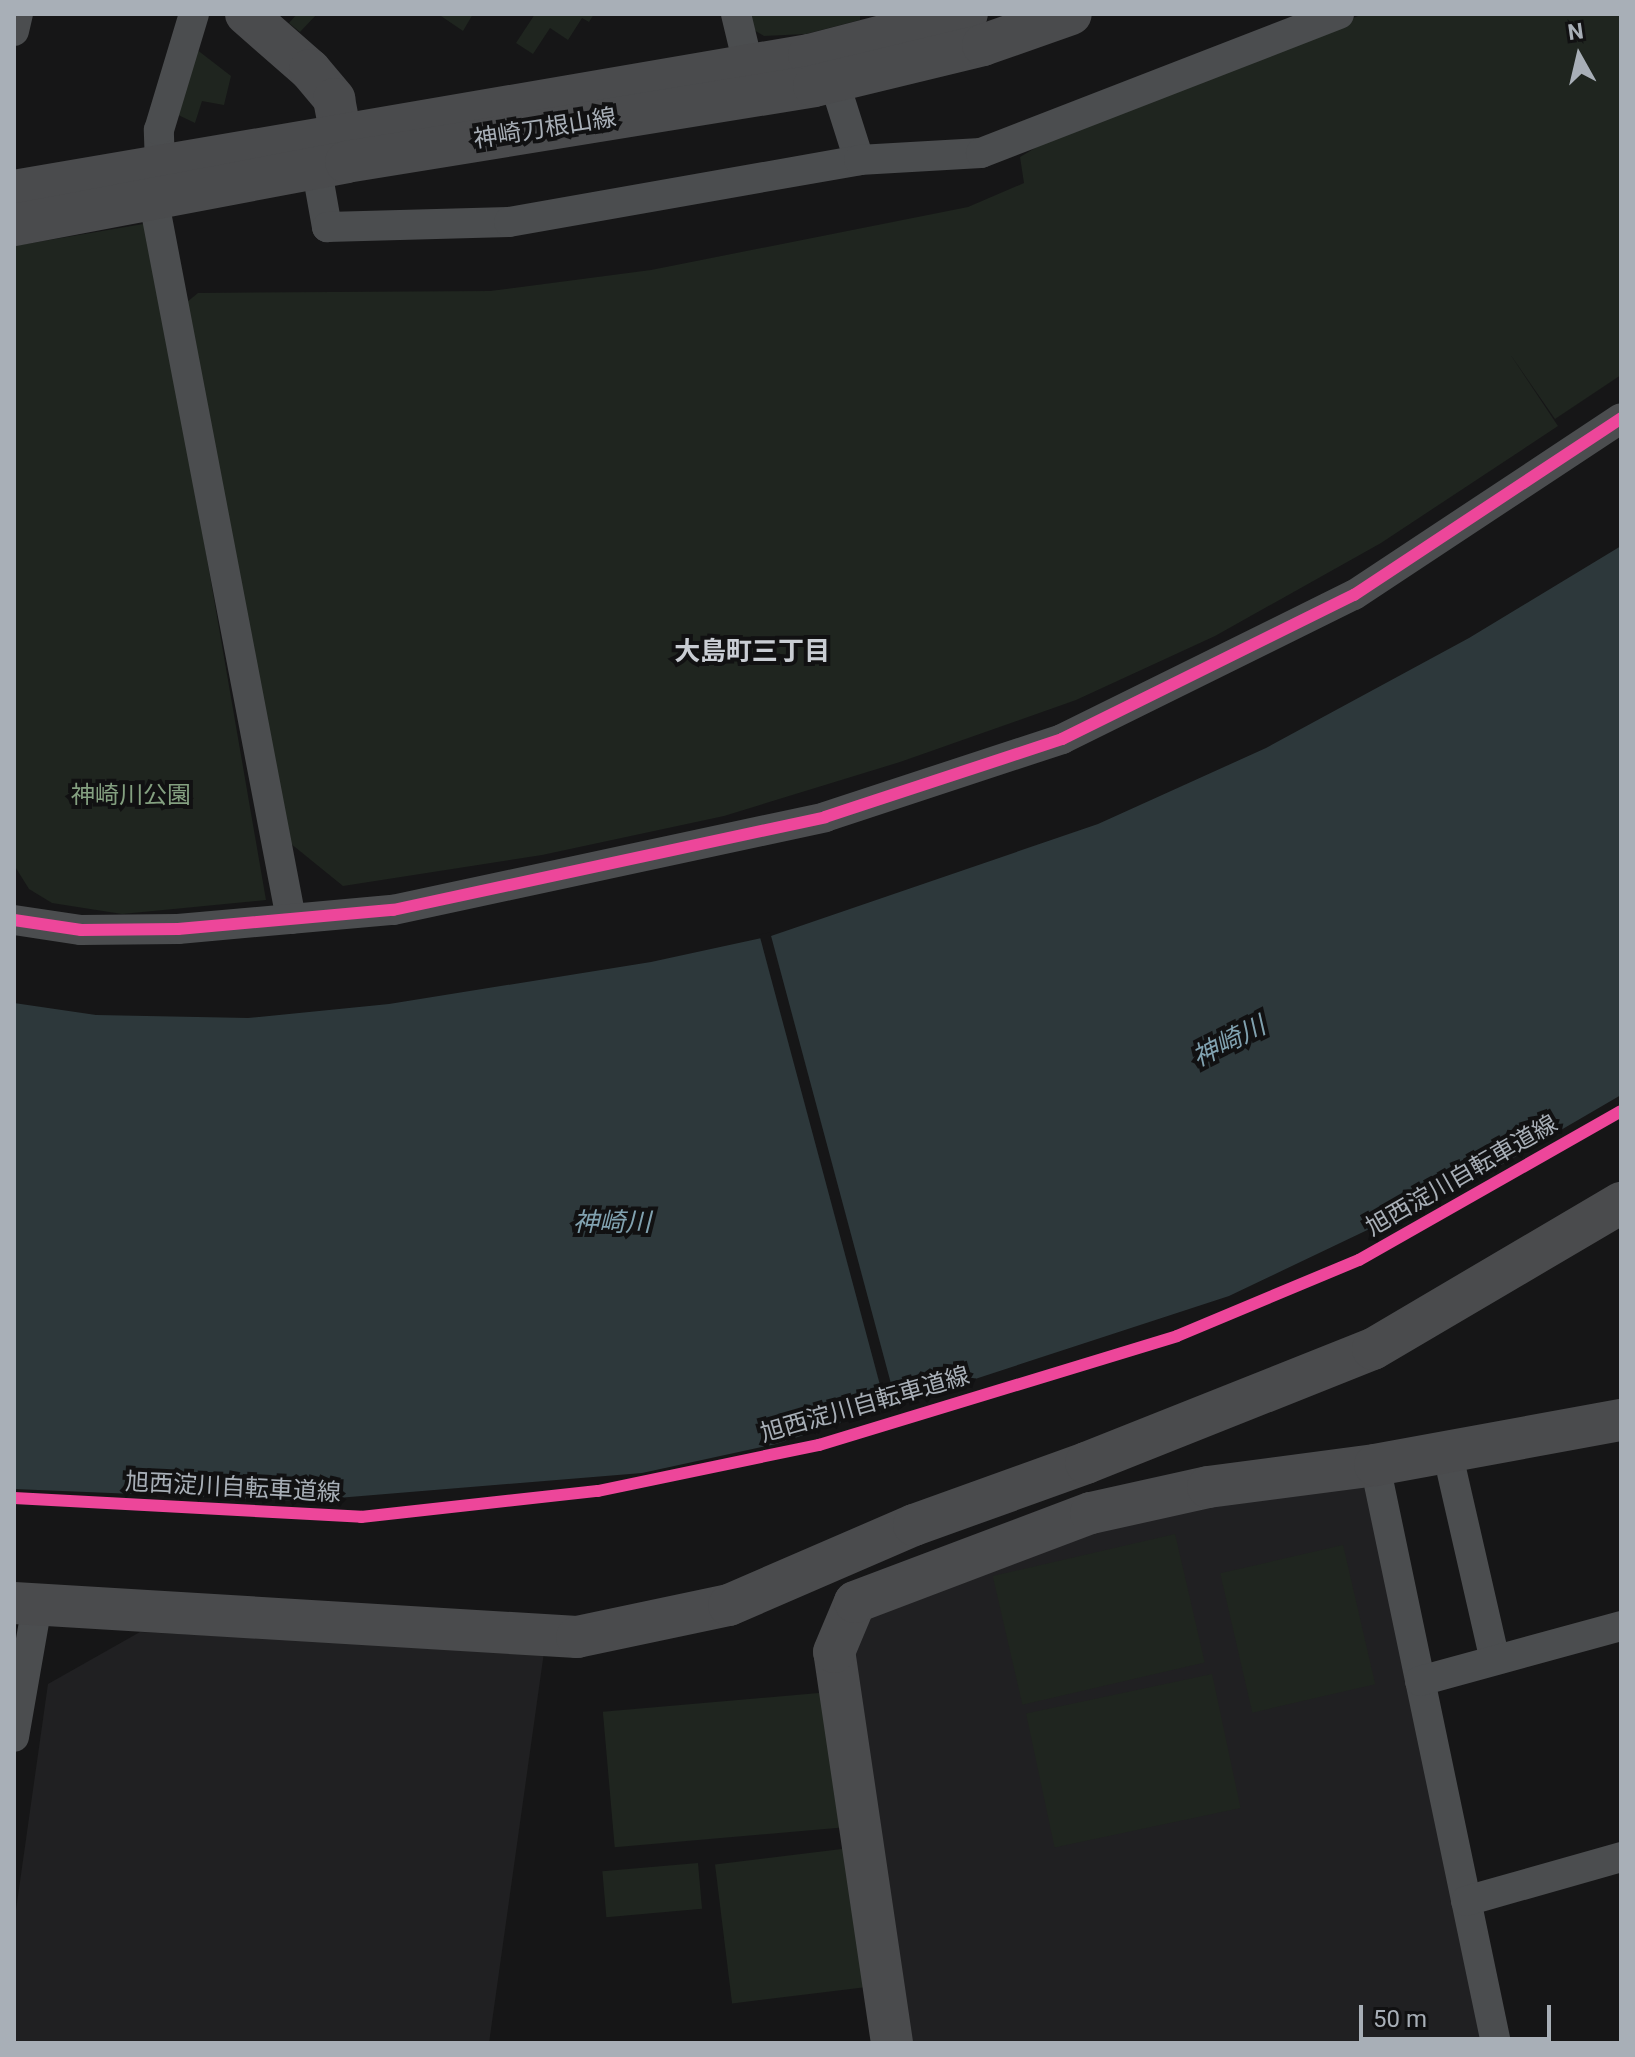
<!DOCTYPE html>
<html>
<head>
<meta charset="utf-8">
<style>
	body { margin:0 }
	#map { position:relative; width:1635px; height:2057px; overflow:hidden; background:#161617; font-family:Roboto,"Noto Sans JP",sans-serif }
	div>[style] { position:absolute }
	.built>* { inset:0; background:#202022 }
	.green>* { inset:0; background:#1f251f; transform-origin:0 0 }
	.water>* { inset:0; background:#2d383b }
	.pier>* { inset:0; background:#161617; transform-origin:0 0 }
	.street>* { height:30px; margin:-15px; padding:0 15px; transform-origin:15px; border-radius:15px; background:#4b4d4f }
	.secondary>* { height:42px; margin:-21px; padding:0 21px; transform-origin:21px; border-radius:21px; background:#4a4b4d }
	.cycleway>* { height:12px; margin:-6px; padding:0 6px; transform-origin:6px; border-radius:6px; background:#ed469a }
	span { translate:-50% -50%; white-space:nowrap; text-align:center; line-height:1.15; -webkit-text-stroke:8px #111112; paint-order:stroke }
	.street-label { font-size:24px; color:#a8afb7 }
	.park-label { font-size:24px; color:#84a080 }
	.neighbourhood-label { font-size:26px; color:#c9cdd3; font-weight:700 }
	.water-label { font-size:26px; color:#81a2b0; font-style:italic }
	.frame { position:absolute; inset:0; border:16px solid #a8afb7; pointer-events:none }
	.north { position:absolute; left:1539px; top:16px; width:80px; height:80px; -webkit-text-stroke:6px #111112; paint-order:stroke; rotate:352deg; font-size:22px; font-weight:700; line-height:32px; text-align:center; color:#a8afb7 }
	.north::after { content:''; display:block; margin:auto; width:28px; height:36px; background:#a8afb7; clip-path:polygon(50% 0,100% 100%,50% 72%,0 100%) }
	.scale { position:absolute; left:1359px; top:2005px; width:192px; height:36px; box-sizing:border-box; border:4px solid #a8afb7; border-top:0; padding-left:10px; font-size:24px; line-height:28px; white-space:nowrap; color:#a8afb7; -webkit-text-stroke:6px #111112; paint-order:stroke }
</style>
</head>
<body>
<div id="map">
	<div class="built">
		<i style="clip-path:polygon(1364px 1448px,1485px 2043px,911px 2043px,842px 1598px)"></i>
		<i style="clip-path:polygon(140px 1632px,544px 1652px,489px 2043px,14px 2043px,14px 1924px,48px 1684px)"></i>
	</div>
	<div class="green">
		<i style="clip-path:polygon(297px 14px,317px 14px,300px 32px,289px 23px)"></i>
		<i style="clip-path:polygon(438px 14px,473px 14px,463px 31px)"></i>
		<i style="clip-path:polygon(535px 14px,594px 14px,589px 22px,582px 18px,568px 40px,550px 28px,533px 54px,516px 43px)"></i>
		<i style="clip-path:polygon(749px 14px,860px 14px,860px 20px,806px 34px,764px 36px,754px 30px)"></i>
		<i style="clip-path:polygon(1363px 14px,1621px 14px,1621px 375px,1555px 419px,1510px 354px,1558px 426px,1381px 543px,1215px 636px,1076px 700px,900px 762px,724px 816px,542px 855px,343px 886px,290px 843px,187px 302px,198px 293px,490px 291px,651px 270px,968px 207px,1024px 183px,1020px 157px,1045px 142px)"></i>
		<i style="clip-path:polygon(196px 49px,231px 76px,224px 105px,202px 101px,195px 123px,172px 112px)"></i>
		<i style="clip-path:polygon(149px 223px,266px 900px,122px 914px,52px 903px,29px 889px,14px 865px,14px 246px)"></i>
		<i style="left:1175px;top:1534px;width:132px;height:187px;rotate:77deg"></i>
		<i style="left:1343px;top:1545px;width:143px;height:126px;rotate:77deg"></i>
		<i style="left:1212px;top:1674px;width:137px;height:190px;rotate:78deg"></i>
		<i style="left:830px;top:1692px;width:136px;height:228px;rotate:85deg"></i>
		<i style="left:850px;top:1848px;width:140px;height:136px;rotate:83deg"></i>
		<i style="left:698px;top:1863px;width:46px;height:96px;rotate:85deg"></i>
	</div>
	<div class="water">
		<i style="clip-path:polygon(1621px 546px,1621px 1095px,1489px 1172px,1229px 1296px,776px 1444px,642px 1473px,301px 1501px,14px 1489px,14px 1003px,96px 1015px,248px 1018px,389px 1004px,651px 962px,771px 936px,1098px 824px,1266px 748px,1469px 638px)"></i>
	</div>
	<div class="pier">
		<i style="left:770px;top:932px;width:495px;height:11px;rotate:75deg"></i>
	</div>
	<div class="street">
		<i style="left:736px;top:14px;width:73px;rotate:76.5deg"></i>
		<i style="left:14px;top:31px;width:17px;rotate:-77deg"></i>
		<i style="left:834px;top:81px;width:83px;rotate:72.4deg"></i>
		<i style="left:160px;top:165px;width:35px;rotate:-92deg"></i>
		<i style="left:159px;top:130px;width:121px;rotate:-73.2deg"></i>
		<i style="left:317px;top:171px;width:57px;rotate:79.9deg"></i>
		<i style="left:327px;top:227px;width:182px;rotate:-1.6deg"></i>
		<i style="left:509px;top:222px;width:355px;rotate:-10deg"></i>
		<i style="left:859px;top:160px;width:122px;rotate:-3.3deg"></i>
		<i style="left:981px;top:153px;width:384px;rotate:-21.2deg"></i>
		<i style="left:154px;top:202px;width:730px;rotate:79.18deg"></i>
		<i style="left:14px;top:920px;width:68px;rotate:8.5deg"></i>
		<i style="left:81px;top:930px;width:97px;rotate:-0.6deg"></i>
		<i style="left:178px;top:929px;width:216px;rotate:-5.1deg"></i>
		<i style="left:393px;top:910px;width:442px;rotate:-12.1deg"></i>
		<i style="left:825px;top:817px;width:250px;rotate:-18.2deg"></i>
		<i style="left:1062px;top:739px;width:326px;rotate:-26.3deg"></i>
		<i style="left:1354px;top:595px;width:320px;rotate:-33.5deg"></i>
		<i style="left:1447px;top:1451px;width:214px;rotate:77.1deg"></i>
		<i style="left:1375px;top:1465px;width:591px;rotate:78.18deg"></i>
		<i style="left:1420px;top:1681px;width:208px;rotate:-15.3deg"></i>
		<i style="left:14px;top:1737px;width:134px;rotate:-80.1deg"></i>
		<i style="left:1466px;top:1901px;width:161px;rotate:-15.8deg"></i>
	</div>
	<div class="secondary">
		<i style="left:246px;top:14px;width:85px;rotate:41.2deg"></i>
		<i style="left:310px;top:70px;width:38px;rotate:50deg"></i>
		<i style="left:334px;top:99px;width:64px;rotate:79.2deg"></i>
		<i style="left:14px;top:191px;width:807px;rotate:-9.71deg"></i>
		<i style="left:809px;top:55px;width:163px;rotate:-14.5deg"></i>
		<i style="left:14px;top:225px;width:338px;rotate:-10.7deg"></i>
		<i style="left:346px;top:162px;width:474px;rotate:-9.2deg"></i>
		<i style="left:814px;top:86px;width:174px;rotate:-13.6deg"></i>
		<i style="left:983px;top:45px;width:93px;rotate:-19.4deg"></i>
		<i style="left:14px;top:1603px;width:564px;rotate:3.46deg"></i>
		<i style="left:577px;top:1637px;width:155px;rotate:-11.9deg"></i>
		<i style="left:729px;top:1605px;width:202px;rotate:-23.4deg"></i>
		<i style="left:914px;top:1525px;width:183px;rotate:-19.8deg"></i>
		<i style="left:1086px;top:1463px;width:309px;rotate:-21.7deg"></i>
		<i style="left:1373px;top:1349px;width:288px;rotate:-30.5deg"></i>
		<i style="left:892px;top:2043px;width:395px;rotate:-98.4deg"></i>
		<i style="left:834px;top:1652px;width:54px;rotate:-67.2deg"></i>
		<i style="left:855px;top:1602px;width:252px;rotate:-20.7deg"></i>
		<i style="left:1091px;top:1513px;width:120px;rotate:-12.5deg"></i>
		<i style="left:1208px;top:1487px;width:168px;rotate:-7.5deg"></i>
		<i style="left:1375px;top:1465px;width:250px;rotate:-10.4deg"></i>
	</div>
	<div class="cycleway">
		<i style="left:14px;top:920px;width:68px;rotate:8.5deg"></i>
		<i style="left:81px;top:930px;width:97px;rotate:-0.6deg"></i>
		<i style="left:178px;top:929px;width:216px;rotate:-5.1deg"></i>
		<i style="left:393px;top:910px;width:442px;rotate:-12.1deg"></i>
		<i style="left:825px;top:817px;width:250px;rotate:-18.2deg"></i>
		<i style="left:1062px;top:739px;width:326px;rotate:-26.3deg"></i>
		<i style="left:1354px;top:595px;width:320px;rotate:-33.5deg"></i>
		<i style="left:14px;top:1498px;width:348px;rotate:3.1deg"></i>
		<i style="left:361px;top:1517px;width:238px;rotate:-6.3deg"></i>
		<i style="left:598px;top:1491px;width:226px;rotate:-11.8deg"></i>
		<i style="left:819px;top:1445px;width:374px;rotate:-16.9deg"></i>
		<i style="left:1177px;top:1336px;width:197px;rotate:-22.7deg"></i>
		<i style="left:1359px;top:1260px;width:301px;rotate:-29.6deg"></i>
	</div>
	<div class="street-label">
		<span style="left:545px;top:129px;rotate:-9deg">神崎刀根山線</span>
		<span style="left:1462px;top:1176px;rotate:-30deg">旭西淀川自転車道線</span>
		<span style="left:865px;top:1405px;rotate:-16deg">旭西淀川自転車道線</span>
		<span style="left:233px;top:1488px;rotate:3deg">旭西淀川自転車道線</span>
	</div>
	<div class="park-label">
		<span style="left:131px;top:796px">神崎川公園</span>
	</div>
	<div class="neighbourhood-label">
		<span style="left:752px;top:652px">大島町三丁目</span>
	</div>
	<div class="water-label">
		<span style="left:1229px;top:1042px;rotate:-27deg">神崎川</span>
		<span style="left:612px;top:1223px">神崎川</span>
	</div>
	<div class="frame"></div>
	<div class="north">N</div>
	<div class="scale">50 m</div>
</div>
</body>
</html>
